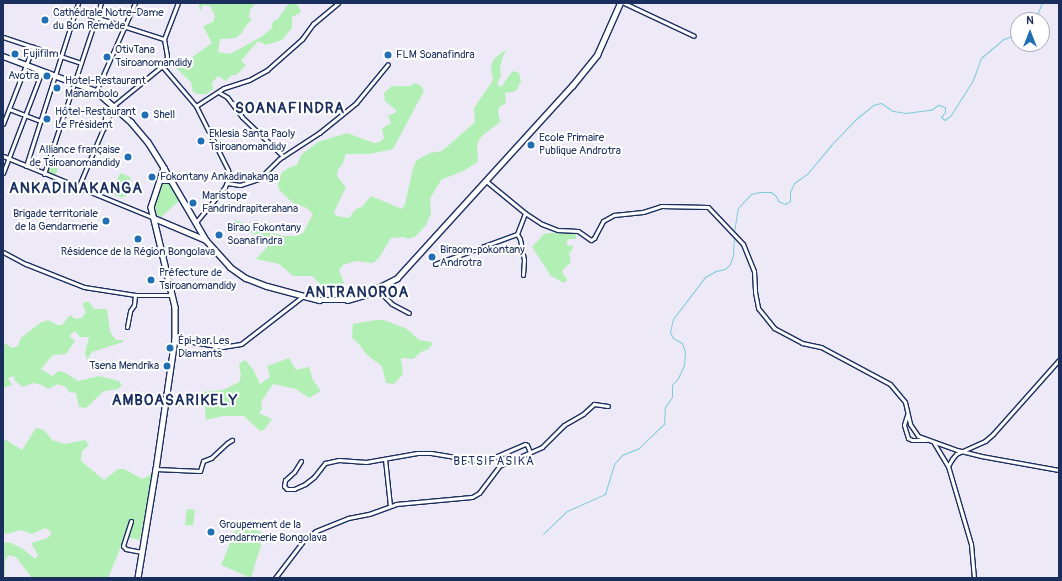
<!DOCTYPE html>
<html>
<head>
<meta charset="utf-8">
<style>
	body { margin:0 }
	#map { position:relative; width:1062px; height:581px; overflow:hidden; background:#eee9f7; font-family:Pangolin,sans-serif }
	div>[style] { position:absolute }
	.green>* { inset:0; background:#b2efb5; transform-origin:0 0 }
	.stream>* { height:1px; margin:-0.5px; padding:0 0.5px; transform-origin:0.5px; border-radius:0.5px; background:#7ccbd9 }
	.roads { filter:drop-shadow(1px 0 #1b2f5e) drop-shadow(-1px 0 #1b2f5e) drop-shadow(0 1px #1b2f5e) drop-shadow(0 -1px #1b2f5e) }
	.street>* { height:3px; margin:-1.5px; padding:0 1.5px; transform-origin:1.5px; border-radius:1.5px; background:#fff }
	.secondary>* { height:4.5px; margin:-2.25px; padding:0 2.25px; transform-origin:2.25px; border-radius:2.25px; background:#fff }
	.dots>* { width:11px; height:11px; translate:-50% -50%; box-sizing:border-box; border:2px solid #fff; border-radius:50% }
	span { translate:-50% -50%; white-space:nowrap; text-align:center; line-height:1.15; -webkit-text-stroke:4px #fff; paint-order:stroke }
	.poi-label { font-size:11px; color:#1b2f5e }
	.left { translate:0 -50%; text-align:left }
	.right { translate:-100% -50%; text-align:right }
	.neighbourhood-label { font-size:12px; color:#1b2f5e; letter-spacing:1px }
	.district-label { font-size:15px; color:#1b2f5e; font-weight:700; letter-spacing:1px }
	.frame { position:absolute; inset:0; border:4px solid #1b2f5e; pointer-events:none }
	.north { position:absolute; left:1010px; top:12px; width:40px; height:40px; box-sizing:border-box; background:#fff; border:1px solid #a4acbf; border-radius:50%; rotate:0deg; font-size:11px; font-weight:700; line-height:16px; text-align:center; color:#1b2f5e }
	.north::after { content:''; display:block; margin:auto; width:14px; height:18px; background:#1f6fb2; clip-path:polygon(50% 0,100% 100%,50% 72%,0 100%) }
</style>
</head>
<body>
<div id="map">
	<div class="green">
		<i style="clip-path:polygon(198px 3px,256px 3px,250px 10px,249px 17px,252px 19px,245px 27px,242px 33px,236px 38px,220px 39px,218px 52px,230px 54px,261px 37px,272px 28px,273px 21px,277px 20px,289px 3px,296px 3px,301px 11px,300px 13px,292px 17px,292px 28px,282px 40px,266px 45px,258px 41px,241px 61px,246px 65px,236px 75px,232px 75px,226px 81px,218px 76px,212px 83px,213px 89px,207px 94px,198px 94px,193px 92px,191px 82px,176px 68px,176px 64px,183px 64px,212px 43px,203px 26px,213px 22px,215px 16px,210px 6px,203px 5px,201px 11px)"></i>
		<i style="clip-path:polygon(504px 51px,506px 52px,503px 56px,500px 68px,501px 76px,497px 84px,501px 87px,511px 73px,513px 71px,519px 73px,521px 81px,516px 91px,505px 93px,506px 104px,500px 106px,498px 111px,500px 122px,481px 137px,477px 145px,478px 162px,463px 171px,441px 180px,430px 199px,431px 213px,426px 225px,416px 236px,408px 239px,404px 237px,391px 238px,379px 258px,373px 263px,356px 261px,343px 265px,339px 270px,344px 283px,334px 287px,323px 287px,312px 276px,293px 276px,279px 264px,256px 259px,268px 246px,267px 241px,259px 236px,236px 226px,233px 222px,235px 220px,282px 236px,297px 236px,303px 233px,313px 214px,307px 208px,293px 203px,280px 191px,278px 186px,279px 175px,288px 168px,297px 165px,301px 155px,318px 142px,347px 133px,374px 143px,380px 142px,384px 138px,382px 130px,383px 128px,391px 123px,388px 116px,396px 112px,396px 110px,385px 101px,384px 93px,392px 86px,410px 86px,415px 83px,420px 85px,424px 91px,393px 149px,370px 154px,346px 154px,342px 165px,338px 169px,337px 176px,346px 187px,334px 212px,337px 216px,349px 218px,356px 209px,362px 207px,371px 196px,402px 209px,405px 204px,413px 168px,417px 160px,430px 153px,442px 151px,475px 122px,474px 108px,493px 80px,491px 66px,494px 59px)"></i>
		<i style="left:51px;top:160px;width:9px;height:14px;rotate:18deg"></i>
		<i style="clip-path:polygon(120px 173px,131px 177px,127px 187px,131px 188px,127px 197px,124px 196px,123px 198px,112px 194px)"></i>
		<i style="clip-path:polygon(162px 184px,171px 184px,180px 200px,161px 217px,156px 214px,155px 207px)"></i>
		<i style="clip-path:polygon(566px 231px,576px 231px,576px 239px,569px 239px,566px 242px,568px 246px,573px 245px,572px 250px,569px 253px,571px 262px,562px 271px,567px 280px,564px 283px,551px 276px,532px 247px,544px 234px)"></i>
		<i style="clip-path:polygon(84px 302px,89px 302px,94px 309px,107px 309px,110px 332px,116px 340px,123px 340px,123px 342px,92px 352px,87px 360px,85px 353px,89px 337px,80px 337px,75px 331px,69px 336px,75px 341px,66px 354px,53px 355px,41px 369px,52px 376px,59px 371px,64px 372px,78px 381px,99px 376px,119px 381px,122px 385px,118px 389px,104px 391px,86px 408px,79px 407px,76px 393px,69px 392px,66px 387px,58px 384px,48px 389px,42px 385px,33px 383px,23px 387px,15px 381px,14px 376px,8px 378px,12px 385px,3px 388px,3px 342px,12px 348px,18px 346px,21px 338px,40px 323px,48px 320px,57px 325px,62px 325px,70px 315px,75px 319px,82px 318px,86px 312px,83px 306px)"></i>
		<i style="clip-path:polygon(376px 320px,384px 320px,407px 329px,419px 340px,431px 342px,432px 344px,429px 349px,421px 352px,413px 359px,401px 358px,403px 374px,394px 384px,386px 383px,382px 366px,367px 355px,359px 344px,352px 338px,353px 324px)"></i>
		<i style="clip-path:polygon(289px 358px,296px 370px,309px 367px,313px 380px,321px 391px,309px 398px,296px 389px,273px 384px,261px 402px,262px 409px,259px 413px,272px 419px,264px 430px,260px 431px,244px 416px,223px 416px,206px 420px,204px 401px,200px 398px,202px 392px,223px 390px,239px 382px,241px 376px,239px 364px,245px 360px,253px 369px,260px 384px,270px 377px,267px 366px)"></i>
		<i style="clip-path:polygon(36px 428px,44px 430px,52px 440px,65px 444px,85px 440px,89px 445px,82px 451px,81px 461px,104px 480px,118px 469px,124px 469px,142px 479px,152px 474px,140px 540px,125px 537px,108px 578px,32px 578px,16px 557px,8px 555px,5px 562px,5px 575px,3px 576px,3px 542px,11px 543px,23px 549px,35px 559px,38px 555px,31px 543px,45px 539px,50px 536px,51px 531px,45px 528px,32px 534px,21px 530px,7px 534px,3px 532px,3px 438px,22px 450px)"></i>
		<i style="left:187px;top:509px;width:8px;height:16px;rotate:7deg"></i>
		<i style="clip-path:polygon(237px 526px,259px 531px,264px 535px,251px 578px,221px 565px)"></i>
	</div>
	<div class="stream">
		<i style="left:1035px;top:20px;width:18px;rotate:-68deg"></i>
		<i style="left:734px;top:232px;width:24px;rotate:-81deg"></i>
		<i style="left:738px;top:208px;width:19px;rotate:-47deg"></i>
		<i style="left:751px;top:194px;width:9px;rotate:-13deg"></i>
		<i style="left:760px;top:192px;width:11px"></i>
		<i style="left:771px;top:192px;width:6px;rotate:39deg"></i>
		<i style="left:776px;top:196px;width:5px;rotate:68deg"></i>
		<i style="left:778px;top:201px;width:8px;rotate:23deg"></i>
		<i style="left:785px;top:204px;width:6px;rotate:-31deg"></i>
		<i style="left:790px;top:201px;width:9px;rotate:-90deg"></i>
		<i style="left:790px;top:192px;width:10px;rotate:-66deg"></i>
		<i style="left:794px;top:183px;width:16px;rotate:-35deg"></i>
		<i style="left:807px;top:174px;width:38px;rotate:-50deg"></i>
		<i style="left:831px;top:145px;width:36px;rotate:-46deg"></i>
		<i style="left:856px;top:119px;width:22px;rotate:-39deg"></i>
		<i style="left:873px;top:105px;width:8px;rotate:-14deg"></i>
		<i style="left:881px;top:103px;width:14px;rotate:34deg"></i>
		<i style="left:893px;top:111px;width:12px;rotate:9deg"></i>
		<i style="left:905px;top:113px;width:26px;rotate:-7deg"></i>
		<i style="left:931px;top:110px;width:9px;rotate:-36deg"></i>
		<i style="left:938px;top:105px;width:7px;rotate:16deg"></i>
		<i style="left:945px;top:107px;width:5px;rotate:90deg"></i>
		<i style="left:945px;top:112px;width:6px;rotate:129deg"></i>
		<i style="left:941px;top:117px;width:5px;rotate:37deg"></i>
		<i style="left:945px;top:120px;width:8px;rotate:-40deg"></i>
		<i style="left:951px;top:115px;width:41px;rotate:-57.8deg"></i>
		<i style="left:973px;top:80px;width:23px;rotate:-70deg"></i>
		<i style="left:981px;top:58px;width:30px;rotate:-40deg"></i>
		<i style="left:1004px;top:39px;width:15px;rotate:-20deg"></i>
		<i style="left:543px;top:534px;width:33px;rotate:-44deg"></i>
		<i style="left:567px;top:511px;width:42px;rotate:-24.1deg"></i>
		<i style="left:605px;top:494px;width:31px;rotate:-73deg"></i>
		<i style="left:614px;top:464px;width:12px;rotate:-48deg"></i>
		<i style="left:622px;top:455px;width:18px;rotate:-22deg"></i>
		<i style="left:639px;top:448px;width:35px;rotate:-44deg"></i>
		<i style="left:664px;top:424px;width:17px;rotate:-87deg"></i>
		<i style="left:665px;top:407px;width:12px;rotate:-55deg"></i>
		<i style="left:672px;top:397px;width:12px;rotate:-90deg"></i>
		<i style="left:672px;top:385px;width:9px;rotate:-49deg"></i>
		<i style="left:678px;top:378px;width:14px;rotate:-65deg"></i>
		<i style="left:684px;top:365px;width:13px;rotate:-86deg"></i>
		<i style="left:685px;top:352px;width:9px;rotate:-108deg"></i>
		<i style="left:682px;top:343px;width:10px;rotate:-151deg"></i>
		<i style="left:673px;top:338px;width:7px;rotate:-117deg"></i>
		<i style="left:670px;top:332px;width:13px;rotate:-77deg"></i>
		<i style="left:673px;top:319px;width:53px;rotate:-52.7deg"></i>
		<i style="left:705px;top:277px;width:13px;rotate:-29deg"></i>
		<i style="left:716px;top:271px;width:9px;rotate:-13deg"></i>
		<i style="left:725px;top:269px;width:7px;rotate:-45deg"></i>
		<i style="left:730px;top:264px;width:9px;rotate:-72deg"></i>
		<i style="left:733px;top:255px;width:20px;rotate:-87deg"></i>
	</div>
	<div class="roads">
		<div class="street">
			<i style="left:624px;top:3px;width:77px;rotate:25.2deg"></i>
			<i style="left:76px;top:11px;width:92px;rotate:17.7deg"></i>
			<i style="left:164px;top:39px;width:17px;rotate:80deg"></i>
			<i style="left:167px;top:56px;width:5px;rotate:101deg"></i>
			<i style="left:166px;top:61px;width:6px;rotate:129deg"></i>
			<i style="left:162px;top:66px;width:63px;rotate:140.8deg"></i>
			<i style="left:113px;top:106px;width:14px;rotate:124deg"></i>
			<i style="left:105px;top:118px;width:11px;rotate:100deg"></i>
			<i style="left:103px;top:129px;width:64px;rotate:113deg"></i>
			<i style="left:3px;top:37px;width:82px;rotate:18.4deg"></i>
			<i style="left:164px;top:39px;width:39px;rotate:-69deg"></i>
			<i style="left:162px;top:66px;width:52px;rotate:49.6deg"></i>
			<i style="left:196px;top:106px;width:72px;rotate:63.4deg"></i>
			<i style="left:228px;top:170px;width:6px;rotate:81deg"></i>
			<i style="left:229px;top:176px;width:12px;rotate:110deg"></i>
			<i style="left:225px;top:187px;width:45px;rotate:129.6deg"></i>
			<i style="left:96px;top:91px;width:96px;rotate:-66.1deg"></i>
			<i style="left:220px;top:93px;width:8px;rotate:30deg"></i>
			<i style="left:227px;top:97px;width:25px;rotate:53deg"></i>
			<i style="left:242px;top:117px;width:57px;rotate:43.6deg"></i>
			<i style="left:196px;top:106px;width:33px;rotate:-33deg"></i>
			<i style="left:224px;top:88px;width:26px;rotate:-18deg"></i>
			<i style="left:249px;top:80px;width:21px;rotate:-29deg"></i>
			<i style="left:267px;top:70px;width:47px;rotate:-41.5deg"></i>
			<i style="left:302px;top:39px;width:19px;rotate:-54deg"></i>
			<i style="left:313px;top:24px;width:33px;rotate:-40deg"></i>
			<i style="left:9px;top:109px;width:34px;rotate:21deg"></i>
			<i style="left:3px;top:124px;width:83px;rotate:-68.7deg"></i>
			<i style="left:103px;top:129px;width:5px;rotate:-53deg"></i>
			<i style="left:106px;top:125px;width:10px;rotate:-73deg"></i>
			<i style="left:3px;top:156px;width:163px;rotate:22.3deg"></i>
			<i style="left:26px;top:166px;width:171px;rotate:-72.3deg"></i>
			<i style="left:3px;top:173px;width:109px;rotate:-69.1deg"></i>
			<i style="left:44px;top:174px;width:180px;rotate:-71.6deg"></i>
			<i style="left:227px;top:183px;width:13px;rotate:9deg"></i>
			<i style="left:240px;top:185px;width:20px;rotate:-18deg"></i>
			<i style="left:259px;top:179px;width:28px;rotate:-45deg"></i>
			<i style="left:279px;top:159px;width:48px;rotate:-33deg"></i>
			<i style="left:319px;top:133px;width:48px;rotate:-39deg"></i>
			<i style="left:356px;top:103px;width:50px;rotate:-50.6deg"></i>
			<i style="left:525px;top:213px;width:20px;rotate:33deg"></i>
			<i style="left:542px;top:224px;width:17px;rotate:21deg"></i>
			<i style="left:558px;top:230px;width:20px;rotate:3deg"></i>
			<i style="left:578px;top:231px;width:16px;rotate:35deg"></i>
			<i style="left:591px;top:240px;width:4px;rotate:-34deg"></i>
			<i style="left:594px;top:238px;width:19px;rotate:-62deg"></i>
			<i style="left:603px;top:221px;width:13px;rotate:-29deg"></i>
			<i style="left:614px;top:215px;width:29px;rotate:-6deg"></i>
			<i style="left:643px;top:212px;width:19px;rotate:-18deg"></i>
			<i style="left:661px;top:206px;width:47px;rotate:1.2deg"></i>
			<i style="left:708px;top:207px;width:51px;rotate:46.6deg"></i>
			<i style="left:743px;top:244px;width:29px;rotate:68deg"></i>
			<i style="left:754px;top:271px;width:21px;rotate:87deg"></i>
			<i style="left:755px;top:292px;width:16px;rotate:79deg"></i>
			<i style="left:758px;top:308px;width:26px;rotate:51deg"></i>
			<i style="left:774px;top:328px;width:32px;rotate:28deg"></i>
			<i style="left:802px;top:343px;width:19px;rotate:12deg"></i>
			<i style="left:821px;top:347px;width:78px;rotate:28.2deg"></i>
			<i style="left:890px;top:384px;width:23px;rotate:50deg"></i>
			<i style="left:905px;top:402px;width:23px;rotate:77deg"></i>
			<i style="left:910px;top:424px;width:14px;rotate:56deg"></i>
			<i style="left:918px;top:436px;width:41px;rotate:19.7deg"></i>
			<i style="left:957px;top:450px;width:25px;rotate:14deg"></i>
			<i style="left:981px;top:456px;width:79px;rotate:10.2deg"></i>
			<i style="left:517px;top:234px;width:6px;rotate:59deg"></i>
			<i style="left:520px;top:239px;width:21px;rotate:79deg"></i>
			<i style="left:524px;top:260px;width:15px;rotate:94deg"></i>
			<i style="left:3px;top:252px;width:26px;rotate:28deg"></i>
			<i style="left:26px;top:264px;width:62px;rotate:21.6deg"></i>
			<i style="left:84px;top:287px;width:52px;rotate:8.9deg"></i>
			<i style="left:135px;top:295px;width:36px"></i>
			<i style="left:435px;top:264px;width:87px;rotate:-20.1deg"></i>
			<i style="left:517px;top:234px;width:22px;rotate:-69deg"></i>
			<i style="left:525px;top:213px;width:50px;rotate:-140.6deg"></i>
			<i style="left:377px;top:289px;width:21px;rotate:45deg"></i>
			<i style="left:392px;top:304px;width:19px;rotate:28deg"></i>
			<i style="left:127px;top:327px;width:16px;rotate:-79deg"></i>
			<i style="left:130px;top:311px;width:7px;rotate:-56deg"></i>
			<i style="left:134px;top:305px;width:10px;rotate:-84deg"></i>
			<i style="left:175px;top:339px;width:48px;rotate:9.7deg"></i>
			<i style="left:222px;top:347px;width:19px;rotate:-9deg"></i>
			<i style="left:241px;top:344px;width:78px;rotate:-37.7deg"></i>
			<i style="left:907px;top:415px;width:10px;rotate:107deg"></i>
			<i style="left:904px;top:425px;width:14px;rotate:73deg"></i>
			<i style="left:908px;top:438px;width:4px;rotate:27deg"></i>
			<i style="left:912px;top:440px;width:14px"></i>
			<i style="left:934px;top:443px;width:27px;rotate:59deg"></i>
			<i style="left:948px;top:466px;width:81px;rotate:73.6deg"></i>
			<i style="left:971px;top:544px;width:34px;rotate:85deg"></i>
			<i style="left:385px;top:459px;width:47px;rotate:83.9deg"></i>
			<i style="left:301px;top:461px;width:13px;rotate:122deg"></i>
			<i style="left:294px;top:472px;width:12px;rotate:138deg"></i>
			<i style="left:285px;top:480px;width:6px;rotate:99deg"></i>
			<i style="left:284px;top:486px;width:4px;rotate:45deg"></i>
			<i style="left:287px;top:489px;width:7px"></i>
			<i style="left:294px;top:489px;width:12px;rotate:-24deg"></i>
			<i style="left:305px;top:484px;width:11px;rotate:-38deg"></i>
			<i style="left:314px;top:477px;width:18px;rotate:-52deg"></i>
			<i style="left:325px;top:463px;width:14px;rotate:-12deg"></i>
			<i style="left:339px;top:460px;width:27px;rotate:4deg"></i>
			<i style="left:366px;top:462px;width:52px;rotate:-10deg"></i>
			<i style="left:417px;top:453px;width:14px"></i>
			<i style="left:431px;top:453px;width:49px;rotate:9.5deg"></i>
			<i style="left:479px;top:461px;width:9px;rotate:-6deg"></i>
			<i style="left:488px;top:460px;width:40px;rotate:-23.4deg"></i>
			<i style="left:525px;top:444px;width:2px;rotate:27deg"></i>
			<i style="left:527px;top:445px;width:8px;rotate:67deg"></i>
			<i style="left:948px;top:466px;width:8px;rotate:-60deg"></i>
			<i style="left:952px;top:459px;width:6px;rotate:-51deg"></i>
			<i style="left:956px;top:454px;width:32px;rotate:-24deg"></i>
			<i style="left:985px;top:441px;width:11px;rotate:-41deg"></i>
			<i style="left:993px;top:434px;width:99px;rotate:-48.3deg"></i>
			<i style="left:156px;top:469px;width:44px;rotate:2.6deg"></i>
			<i style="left:200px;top:471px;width:10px;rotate:-73deg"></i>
			<i style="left:203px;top:461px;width:9px;rotate:-21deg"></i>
			<i style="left:211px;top:458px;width:22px;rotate:-43deg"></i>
			<i style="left:227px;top:443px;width:6px;rotate:-31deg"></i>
			<i style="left:131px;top:521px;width:26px;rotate:108deg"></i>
			<i style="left:123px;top:546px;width:4px;rotate:45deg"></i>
			<i style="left:126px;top:549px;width:16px;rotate:11deg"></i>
			<i style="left:275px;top:578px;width:48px;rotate:-52.7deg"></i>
			<i style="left:304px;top:540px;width:15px;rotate:-37deg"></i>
			<i style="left:316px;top:531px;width:35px;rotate:-22deg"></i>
			<i style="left:348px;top:518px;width:21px;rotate:-11deg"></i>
			<i style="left:369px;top:514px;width:29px;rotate:-20deg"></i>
			<i style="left:396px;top:504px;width:76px;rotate:-5.3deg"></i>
			<i style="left:472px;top:497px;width:8px;rotate:-30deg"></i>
			<i style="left:479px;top:493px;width:34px;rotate:-53deg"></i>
			<i style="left:499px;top:466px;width:47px;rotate:-23.8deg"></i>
			<i style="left:542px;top:447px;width:31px;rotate:-45deg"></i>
			<i style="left:564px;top:425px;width:22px;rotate:-30deg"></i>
			<i style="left:583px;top:414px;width:15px;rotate:-42deg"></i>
			<i style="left:594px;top:404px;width:14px;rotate:8deg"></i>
		</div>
		<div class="secondary">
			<i style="left:3px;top:56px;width:99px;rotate:20.6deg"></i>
			<i style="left:96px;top:91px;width:47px;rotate:41.5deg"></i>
			<i style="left:131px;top:122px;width:26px;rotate:50deg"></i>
			<i style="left:148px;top:142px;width:31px;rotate:58deg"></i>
			<i style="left:164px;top:168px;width:41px;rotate:108.4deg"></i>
			<i style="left:151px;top:207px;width:103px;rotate:76.5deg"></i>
			<i style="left:175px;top:307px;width:32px;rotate:90deg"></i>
			<i style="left:175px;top:339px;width:131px;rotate:98.3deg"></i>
			<i style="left:156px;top:469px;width:110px;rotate:99.4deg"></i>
			<i style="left:164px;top:168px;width:83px;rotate:59.7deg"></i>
			<i style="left:206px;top:240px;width:36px;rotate:48deg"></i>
			<i style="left:230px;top:267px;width:19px;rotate:35deg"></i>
			<i style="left:246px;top:278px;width:22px;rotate:21deg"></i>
			<i style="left:267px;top:286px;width:54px;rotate:15.1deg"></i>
			<i style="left:319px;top:300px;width:28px"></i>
			<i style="left:347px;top:300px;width:18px;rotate:-16deg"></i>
			<i style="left:364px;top:295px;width:37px;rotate:-27deg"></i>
			<i style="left:397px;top:278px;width:260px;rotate:-47.7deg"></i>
			<i style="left:572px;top:86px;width:40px;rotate:-51deg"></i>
			<i style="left:597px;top:55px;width:57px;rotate:-66.1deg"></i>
			<i style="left:160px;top:181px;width:12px"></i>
			<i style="left:154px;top:218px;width:56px;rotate:22.9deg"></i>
		</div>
	</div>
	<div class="dots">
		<i style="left:45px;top:20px;background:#1f6fb2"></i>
		<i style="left:15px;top:54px;background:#1f6fb2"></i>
		<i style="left:388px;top:55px;background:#1f6fb2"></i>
		<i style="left:107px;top:57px;background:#1f6fb2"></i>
		<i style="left:47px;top:76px;background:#1f6fb2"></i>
		<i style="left:57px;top:88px;background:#1f6fb2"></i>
		<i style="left:145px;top:115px;background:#1f6fb2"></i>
		<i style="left:47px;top:119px;background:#1f6fb2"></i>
		<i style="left:201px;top:141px;background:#1f6fb2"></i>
		<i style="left:531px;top:145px;background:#1f6fb2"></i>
		<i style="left:128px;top:157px;background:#1f6fb2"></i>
		<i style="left:152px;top:177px;background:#1f6fb2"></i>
		<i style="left:193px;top:203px;background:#1f6fb2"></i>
		<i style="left:106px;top:221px;background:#1f6fb2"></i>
		<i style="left:219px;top:235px;background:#1f6fb2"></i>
		<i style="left:138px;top:239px;background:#1f6fb2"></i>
		<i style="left:432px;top:257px;background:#1f6fb2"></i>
		<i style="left:151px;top:280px;background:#1f6fb2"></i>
		<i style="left:170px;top:348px;background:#1f6fb2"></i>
		<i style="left:167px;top:366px;background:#1f6fb2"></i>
		<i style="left:211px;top:532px;background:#1f6fb2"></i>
	</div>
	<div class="poi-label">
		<span class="left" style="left:53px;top:20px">Cathédrale Notre-Dame<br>du Bon Remède</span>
		<span class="left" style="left:115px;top:57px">OtivTana<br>Tsiroanomandidy</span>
		<span class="left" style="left:23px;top:54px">Fujifilm</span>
		<span class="left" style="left:396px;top:55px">FLM Soanafindra</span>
		<span class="right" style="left:39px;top:76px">Avotra</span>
		<span class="left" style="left:65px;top:88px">Hotel-Restaurant<br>Manambolo</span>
		<span class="left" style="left:55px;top:119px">Hôtel-Restaurant<br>Le Président</span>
		<span class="left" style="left:153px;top:115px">Shell</span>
		<span class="left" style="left:209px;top:141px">Eklesia Santa Paoly<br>Tsiroanomandidy</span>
		<span class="left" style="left:539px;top:145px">Ecole Primaire<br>Publique Androtra</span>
		<span class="right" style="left:120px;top:157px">Alliance française<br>de Tsiroanomandidy</span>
		<span class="left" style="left:160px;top:177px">Fokontany Ankadinakanga</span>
		<span class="left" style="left:202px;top:203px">Maristope<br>Fandrindrapiterahana</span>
		<span class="right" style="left:98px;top:221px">Brigade territoriale<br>de la Gendarmerie</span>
		<span class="left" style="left:227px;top:235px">Birao Fokontany<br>Soanafindra</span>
		<span class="left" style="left:440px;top:257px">Biraom-pokontany<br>Androtra</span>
		<span style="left:138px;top:252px">Résidence de la Région Bongolava</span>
		<span class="left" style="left:159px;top:280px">Préfecture de<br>Tsiroanomandidy</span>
		<span class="left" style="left:178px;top:348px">Épi-bar Les<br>Diamants</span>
		<span class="right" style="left:159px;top:366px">Tsena Mendrika</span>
		<span class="left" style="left:219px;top:532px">Groupement de la<br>gendarmerie Bongolava</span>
	</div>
	<div class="neighbourhood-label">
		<span style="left:494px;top:462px">BETSIFASIKA</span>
	</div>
	<div class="district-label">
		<span style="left:290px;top:109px">SOANAFINDRA</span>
		<span style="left:76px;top:189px">ANKADINAKANGA</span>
		<span style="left:357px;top:293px">ANTRANOROA</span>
		<span style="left:175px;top:401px">AMBOASARIKELY</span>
	</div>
	<div class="frame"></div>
	<div class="north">N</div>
</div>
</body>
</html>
